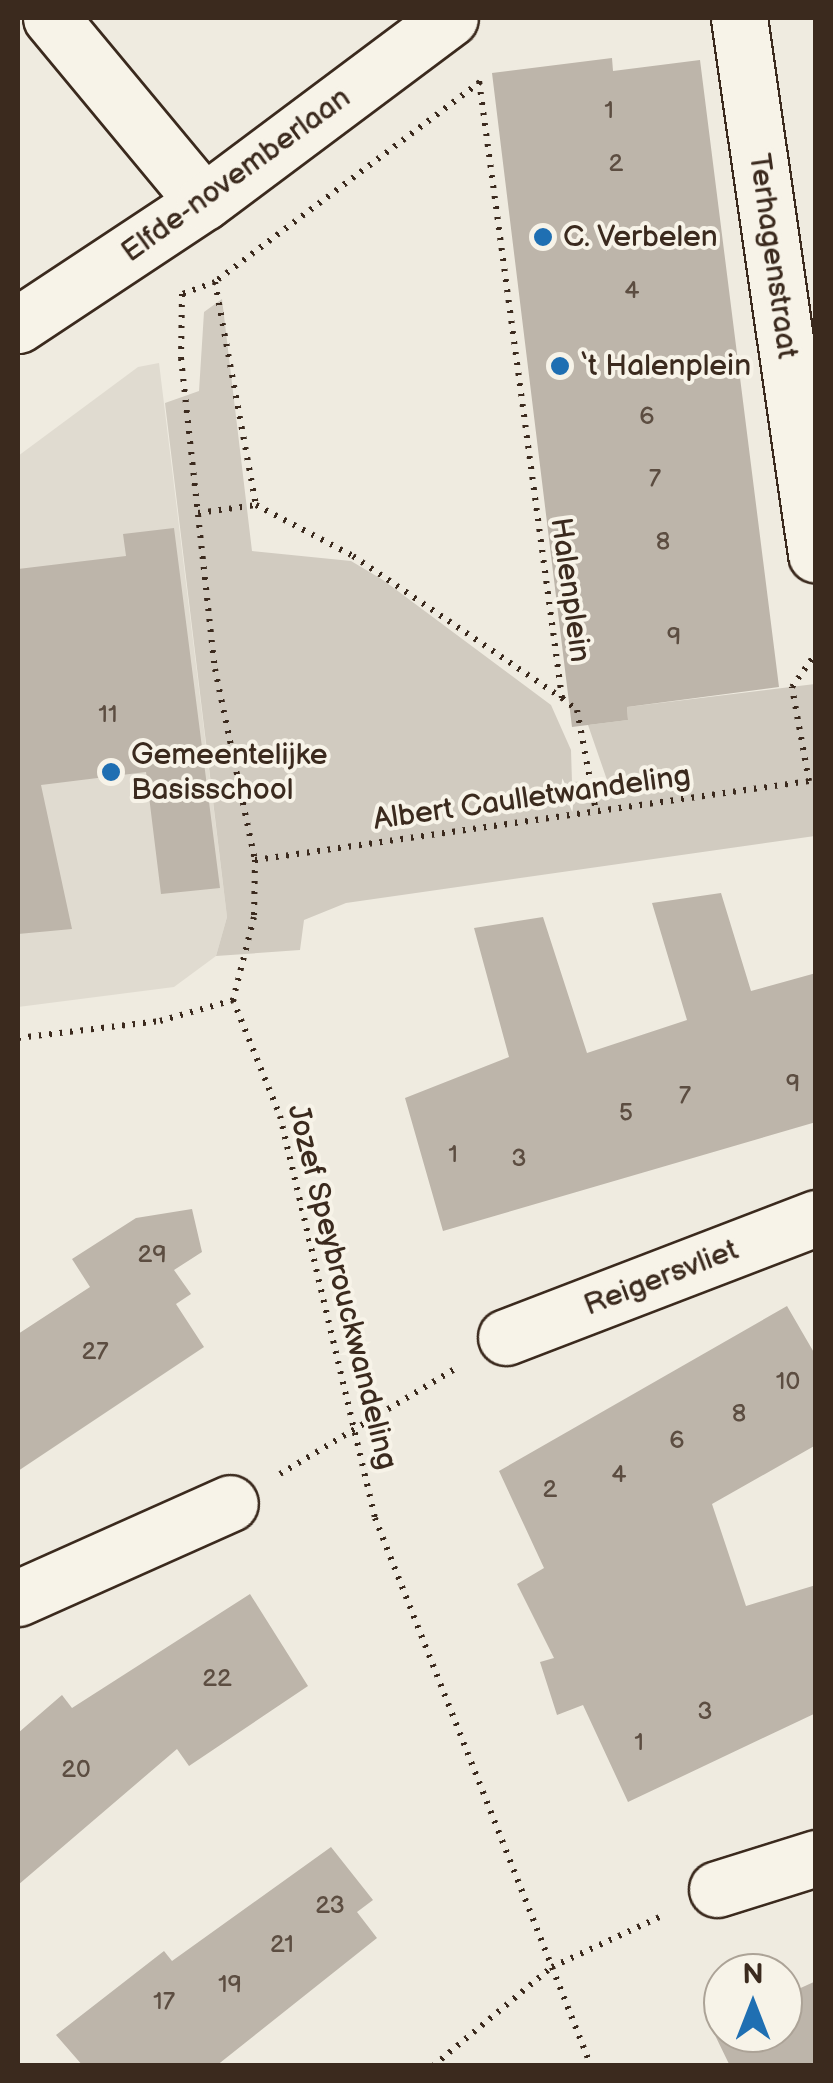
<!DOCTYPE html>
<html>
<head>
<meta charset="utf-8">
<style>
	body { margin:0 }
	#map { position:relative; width:833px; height:2083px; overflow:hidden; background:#efebe0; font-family:"Balsamiq Sans",sans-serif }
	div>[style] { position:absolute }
	.built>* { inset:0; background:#e0dbd0 }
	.green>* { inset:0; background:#d1cbc0 }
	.building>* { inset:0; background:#bdb5aa }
	.path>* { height:6px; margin-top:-3px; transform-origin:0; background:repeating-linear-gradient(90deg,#3b2a1e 0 2.5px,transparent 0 10.5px) }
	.roads { filter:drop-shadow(2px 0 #3b2a1e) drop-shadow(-2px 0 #3b2a1e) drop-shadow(0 2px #3b2a1e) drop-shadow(0 -2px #3b2a1e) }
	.street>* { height:55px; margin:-27.5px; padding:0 27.5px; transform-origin:27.5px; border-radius:27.5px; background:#f7f3e8 }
	.dots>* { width:28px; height:28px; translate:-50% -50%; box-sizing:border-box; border:5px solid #f7f3e8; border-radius:50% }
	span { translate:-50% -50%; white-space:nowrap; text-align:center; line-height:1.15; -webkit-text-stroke:8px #f7f3e8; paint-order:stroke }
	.number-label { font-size:25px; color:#5c4d41 }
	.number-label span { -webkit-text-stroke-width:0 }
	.street-label { font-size:30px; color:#3b2a1e }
	.poi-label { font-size:30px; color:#3b2a1e }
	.left { translate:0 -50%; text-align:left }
	.frame { position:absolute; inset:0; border:20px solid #3b2a1e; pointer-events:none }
	.north { position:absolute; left:703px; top:1953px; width:100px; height:100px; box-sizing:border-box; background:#f7f3e8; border:2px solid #aca397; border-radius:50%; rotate:0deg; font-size:28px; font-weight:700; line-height:40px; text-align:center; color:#3b2a1e }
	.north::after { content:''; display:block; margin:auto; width:35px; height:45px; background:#1f6fb2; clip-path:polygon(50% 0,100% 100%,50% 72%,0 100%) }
</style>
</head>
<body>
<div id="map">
	<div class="built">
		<i style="clip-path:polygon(159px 363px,227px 917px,216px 956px,174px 987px,18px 1007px,18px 456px,138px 367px)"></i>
	</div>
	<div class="green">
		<i style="clip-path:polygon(222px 299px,252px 551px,351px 561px,383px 580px,551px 705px,571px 750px,572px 782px,607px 780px,588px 725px,628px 720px,627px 707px,815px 684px,815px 836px,346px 903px,304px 920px,300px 950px,216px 956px,227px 917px,165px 403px,199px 391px,204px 312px)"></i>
	</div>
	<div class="building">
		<i style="clip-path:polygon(612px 58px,613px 71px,700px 60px,779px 687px,627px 707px,628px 720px,572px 727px,492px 73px)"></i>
		<i style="clip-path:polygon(174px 528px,220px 888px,161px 894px,146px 772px,41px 785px,72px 929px,18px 934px,18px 569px,126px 556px,123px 534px)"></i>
		<i style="clip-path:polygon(721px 893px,751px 991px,816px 973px,816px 1122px,443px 1231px,405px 1098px,509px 1057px,474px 928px,543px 917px,587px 1053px,687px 1020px,652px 903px)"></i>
		<i style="clip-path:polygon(192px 1209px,202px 1252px,174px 1270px,191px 1294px,176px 1304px,204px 1347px,18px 1471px,18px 1334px,90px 1287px,72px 1259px,136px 1218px)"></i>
		<i style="clip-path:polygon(787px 1306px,816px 1356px,816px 1445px,712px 1504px,746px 1606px,816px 1585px,816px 1713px,628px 1802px,583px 1705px,557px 1715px,540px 1662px,554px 1658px,517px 1584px,544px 1568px,499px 1471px)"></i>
		<i style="clip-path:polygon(250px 1594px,308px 1686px,189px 1766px,177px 1749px,18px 1885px,18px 1733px,62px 1695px,72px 1708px)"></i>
		<i style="clip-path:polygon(331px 1847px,373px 1900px,357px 1912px,377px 1938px,216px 2066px,83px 2066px,56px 2035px,164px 1951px,172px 1961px)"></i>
		<i style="clip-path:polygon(816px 1981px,816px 2066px,730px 2066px,712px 2029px,783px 2033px,783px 1996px)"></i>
	</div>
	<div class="path">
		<i style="left:480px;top:82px;width:332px;rotate:143deg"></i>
		<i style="left:215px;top:282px;width:35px;rotate:160deg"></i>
		<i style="left:182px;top:294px;width:64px;rotate:90.9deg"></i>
		<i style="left:181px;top:358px;width:313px;rotate:83.8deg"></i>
		<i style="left:215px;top:669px;width:195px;rotate:78.2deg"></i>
		<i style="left:255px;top:860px;width:57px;rotate:91deg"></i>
		<i style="left:254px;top:917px;width:86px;rotate:104.2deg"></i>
		<i style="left:233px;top:1000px;width:125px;rotate:67.9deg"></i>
		<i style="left:280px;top:1116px;width:413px;rotate:76.7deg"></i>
		<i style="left:375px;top:1518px;width:589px;rotate:68.49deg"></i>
		<i style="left:215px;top:282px;width:227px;rotate:79.6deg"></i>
		<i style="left:256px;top:505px;width:110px;rotate:27.7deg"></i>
		<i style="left:353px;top:556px;width:253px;rotate:34.2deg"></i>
		<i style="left:562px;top:698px;width:624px;rotate:-97.65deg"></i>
		<i style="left:198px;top:513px;width:59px;rotate:-7.9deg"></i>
		<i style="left:562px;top:698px;width:19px;rotate:39deg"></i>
		<i style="left:577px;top:710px;width:104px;rotate:79.4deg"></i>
		<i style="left:809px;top:781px;width:96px;rotate:-100.3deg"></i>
		<i style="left:792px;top:687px;width:42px;rotate:-54.8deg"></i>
		<i style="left:255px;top:860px;width:567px;rotate:-8.12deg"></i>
		<i style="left:18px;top:1038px;width:143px;rotate:-6.8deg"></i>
		<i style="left:160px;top:1021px;width:76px;rotate:-16deg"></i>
		<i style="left:280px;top:1474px;width:208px;rotate:-31deg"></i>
		<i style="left:433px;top:2066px;width:155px;rotate:-39.8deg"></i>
		<i style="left:552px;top:1967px;width:121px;rotate:-24.9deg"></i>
	</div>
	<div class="roads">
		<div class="street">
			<i style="left:51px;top:18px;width:239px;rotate:50.3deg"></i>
			<i style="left:739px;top:18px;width:542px;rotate:81.83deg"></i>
			<i style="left:18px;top:325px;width:223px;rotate:-33.5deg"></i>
			<i style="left:204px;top:202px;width:307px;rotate:-36.8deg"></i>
			<i style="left:506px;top:1337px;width:332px;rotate:-21deg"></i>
			<i style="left:18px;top:1598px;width:232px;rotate:-24.1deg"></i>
			<i style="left:717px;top:1889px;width:104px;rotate:-17.4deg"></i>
		</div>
	</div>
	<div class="dots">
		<i style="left:543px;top:237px;background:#1f6fb2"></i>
		<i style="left:560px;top:366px;background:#1f6fb2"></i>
		<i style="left:111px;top:772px;background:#1f6fb2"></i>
	</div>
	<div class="number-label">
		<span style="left:609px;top:111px">1</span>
		<span style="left:616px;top:164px">2</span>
		<span style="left:632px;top:291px">4</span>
		<span style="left:647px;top:417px">6</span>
		<span style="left:655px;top:479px">7</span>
		<span style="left:663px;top:542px">8</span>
		<span style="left:674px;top:637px">9</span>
		<span style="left:108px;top:715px">11</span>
		<span style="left:793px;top:1084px">9</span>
		<span style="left:685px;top:1096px">7</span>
		<span style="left:626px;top:1113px">5</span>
		<span style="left:453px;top:1155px">1</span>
		<span style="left:519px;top:1159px">3</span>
		<span style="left:152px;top:1255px">29</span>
		<span style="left:95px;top:1352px">27</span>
		<span style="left:788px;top:1382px">10</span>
		<span style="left:739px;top:1414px">8</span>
		<span style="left:677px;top:1441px">6</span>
		<span style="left:619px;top:1475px">4</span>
		<span style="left:550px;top:1490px">2</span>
		<span style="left:217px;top:1679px">22</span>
		<span style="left:705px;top:1712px">3</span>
		<span style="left:639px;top:1743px">1</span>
		<span style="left:76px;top:1770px">20</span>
		<span style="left:330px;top:1906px">23</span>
		<span style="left:282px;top:1945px">21</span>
		<span style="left:230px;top:1985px">19</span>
		<span style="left:164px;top:2002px">17</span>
	</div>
	<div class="street-label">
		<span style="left:236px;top:175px;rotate:-36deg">Elfde-novemberlaan</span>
		<span style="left:773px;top:256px;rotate:82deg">Terhagenstraat</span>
		<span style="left:570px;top:590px;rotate:82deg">Halenplein</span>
		<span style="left:532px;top:798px;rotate:-8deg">Albert Caulletwandeling</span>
		<span style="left:661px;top:1278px;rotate:-21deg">Reigersvliet</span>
		<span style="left:342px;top:1287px;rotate:76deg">Jozef Speybrouckwandeling</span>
	</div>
	<div class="poi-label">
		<span class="left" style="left:563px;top:237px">C. Verbelen</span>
		<span class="left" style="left:580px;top:366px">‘t Halenplein</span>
		<span class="left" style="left:131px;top:772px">Gemeentelijke<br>Basisschool</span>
	</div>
	<div class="frame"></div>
	<div class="north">N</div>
</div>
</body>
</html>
